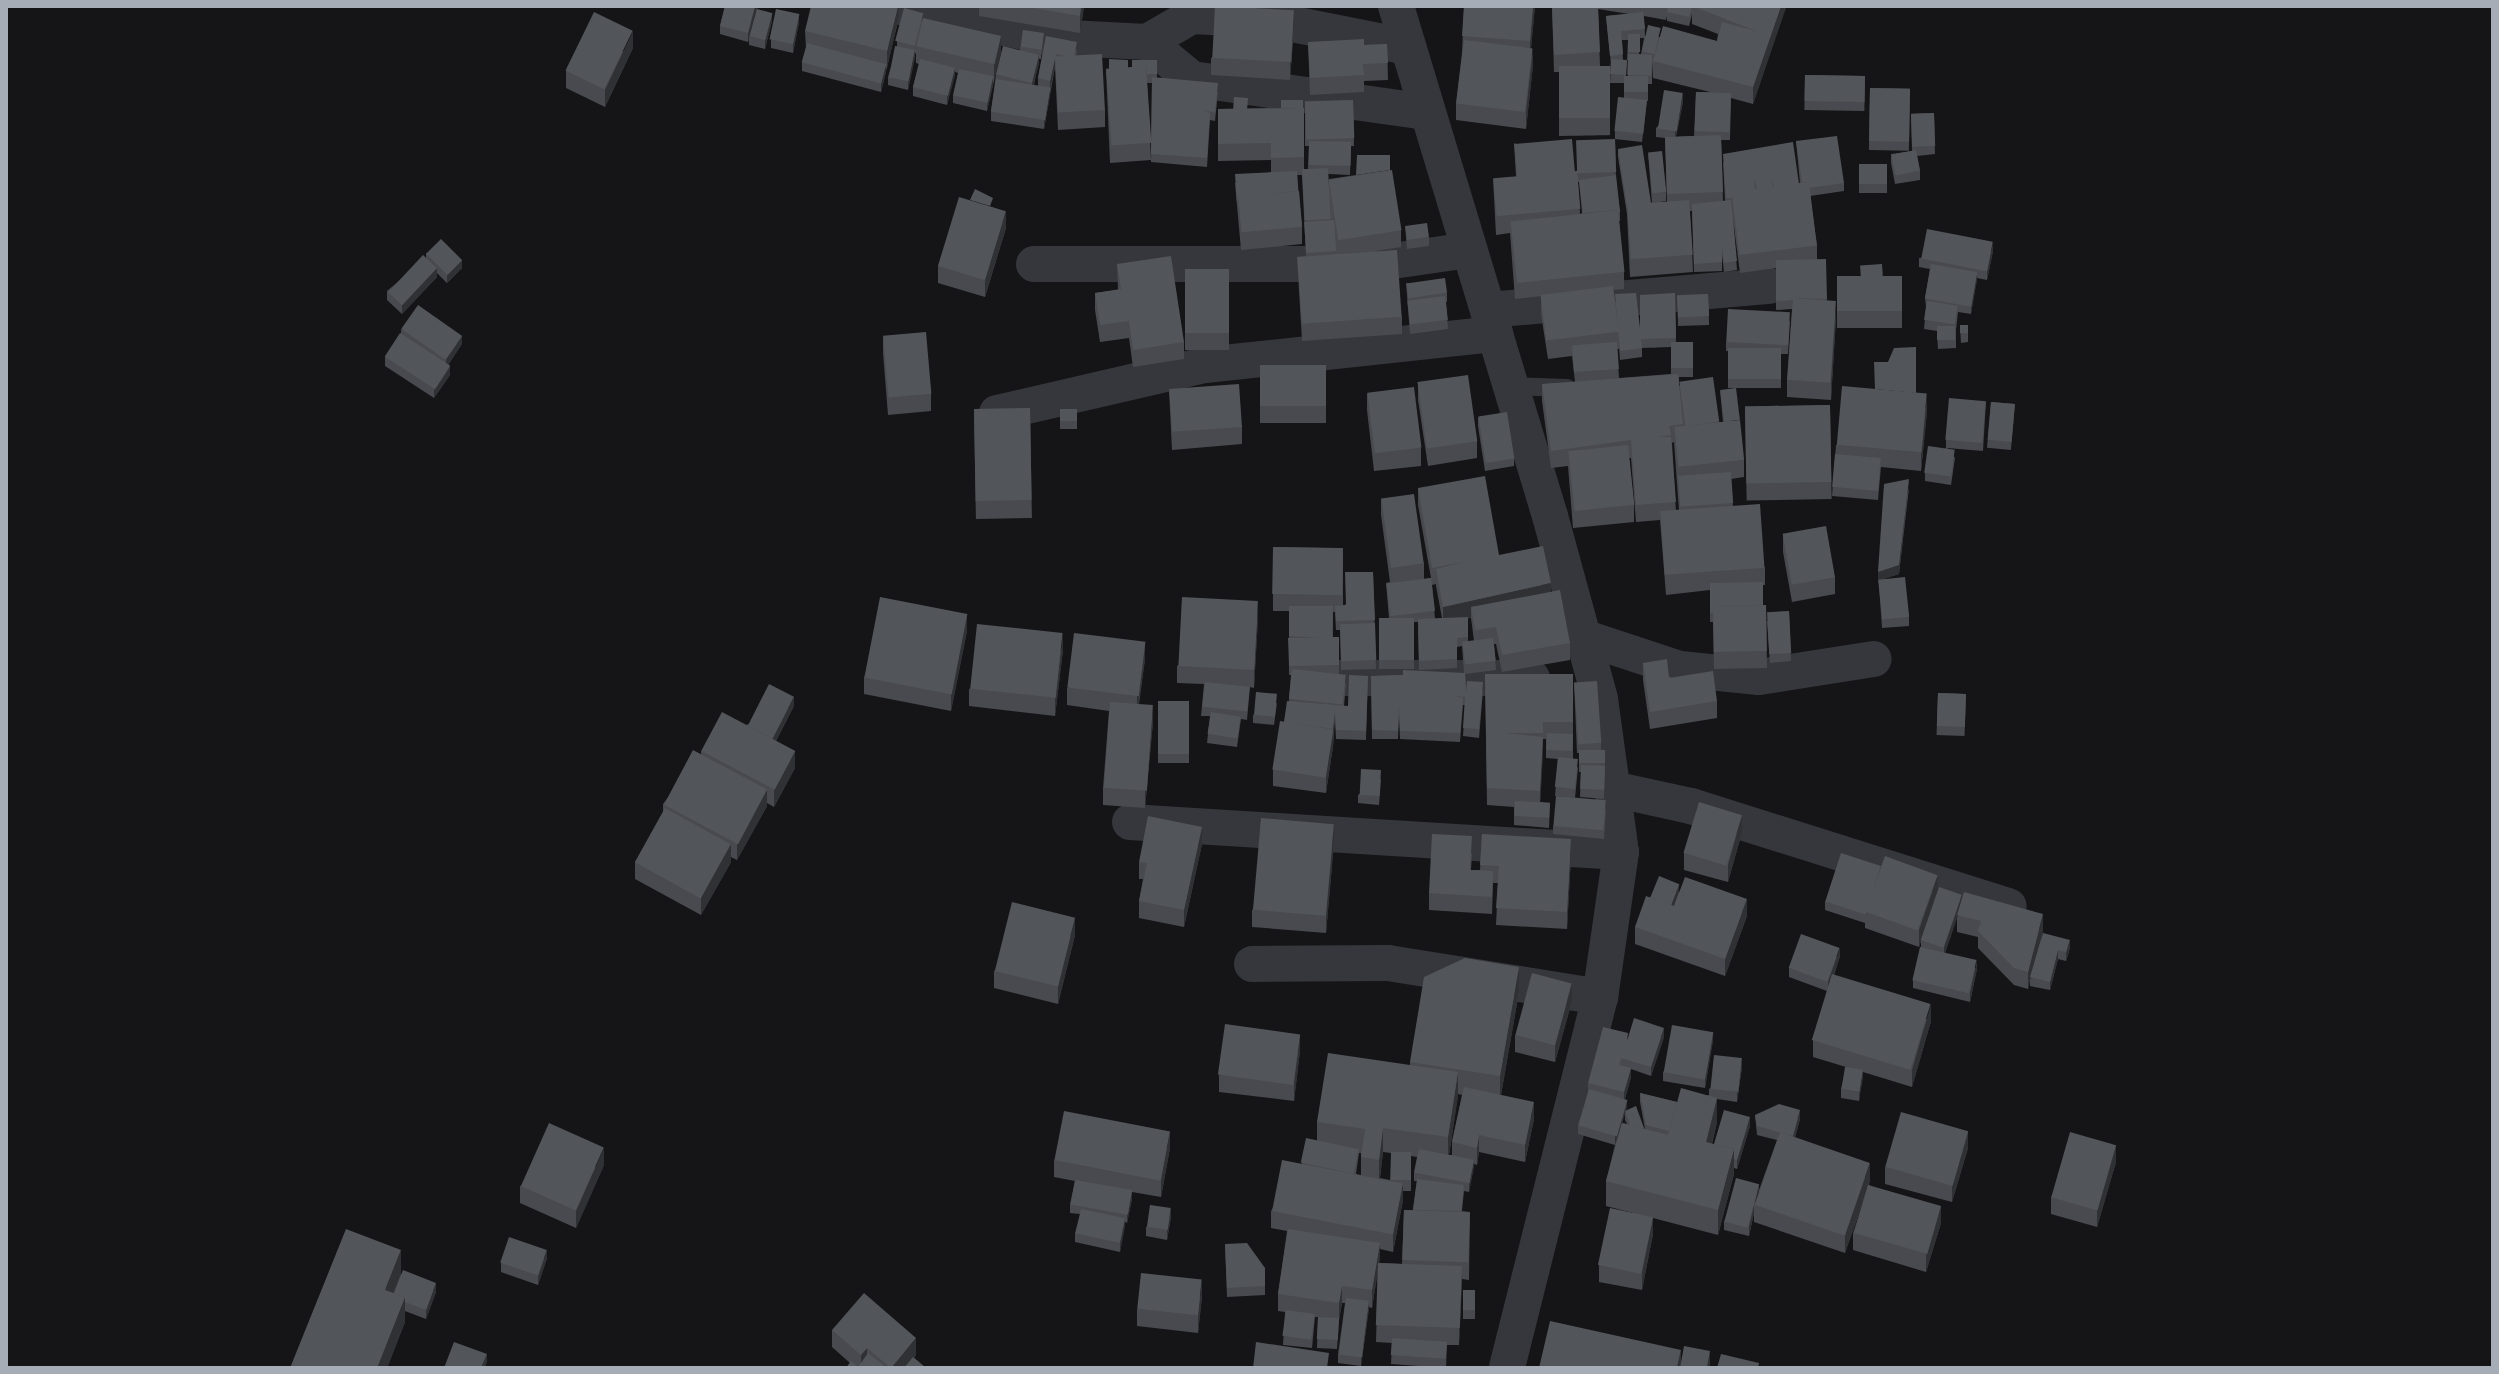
<!DOCTYPE html>
<html>
<head>
<meta charset="utf-8">
<style>
	body { margin:0 }
	#map { position:relative; width:2499px; height:1374px; overflow:hidden; background:#151517; font-family:Mulish,sans-serif }
	div>[style] { position:absolute }
	.lane>* { height:18px; margin:-9px; padding:0 9px; transform-origin:9px; border-radius:9px; background:#36373c }
	.street>* { height:36px; margin:-18px; padding:0 18px; transform-origin:18px; border-radius:18px; background:#36373c }
	.wall>* { inset:0; background:#484a4f; transform-origin:0 0 }
	.shaded-wall>* { inset:0; background:#2f3134 }
	.building>* { inset:0; background:#52555a; transform-origin:0 0 }
	span { translate:-50% -50%; white-space:nowrap; text-align:center; line-height:1.15; -webkit-text-stroke:6px #101012; paint-order:stroke }
	.frame { position:absolute; inset:0; border:8px solid #a7adb7; pointer-events:none }
</style>
</head>
<body>
<div id="map">
	<div class="lane">
		<i style="left:1511px;top:386px;width:56px;rotate:2deg"></i>
	</div>
	<div class="street">
		<i style="left:896px;top:6px;width:156px;rotate:11.5deg"></i>
		<i style="left:1049px;top:37px;width:98px;rotate:2.9deg"></i>
		<i style="left:1147px;top:42px;width:52px;rotate:-30deg"></i>
		<i style="left:1192px;top:16px;width:80px;rotate:2.9deg"></i>
		<i style="left:1272px;top:20px;width:139px;rotate:11.2deg"></i>
		<i style="left:1396px;top:6px;width:533px;rotate:73.2deg"></i>
		<i style="left:1550px;top:516px;width:190px;rotate:74.7deg"></i>
		<i style="left:1600px;top:699px;width:154px;rotate:82.2deg"></i>
		<i style="left:1621px;top:852px;width:147px;rotate:98.2deg"></i>
		<i style="left:1600px;top:997px;width:382px;rotate:104.1deg"></i>
		<i style="left:1147px;top:42px;width:58px;rotate:39.4deg"></i>
		<i style="left:1192px;top:79px;width:238px;rotate:8deg"></i>
		<i style="left:1034px;top:264px;width:338px"></i>
		<i style="left:1372px;top:264px;width:98px;rotate:-8.2deg"></i>
		<i style="left:1488px;top:310px;width:283px;rotate:-4.9deg"></i>
		<i style="left:997px;top:413px;width:213px;rotate:-13deg"></i>
		<i style="left:1205px;top:365px;width:292px;rotate:-6.1deg"></i>
		<i style="left:1583px;top:637px;width:102px;rotate:18.3deg"></i>
		<i style="left:1680px;top:669px;width:79px;rotate:5.8deg"></i>
		<i style="left:1759px;top:677px;width:116px;rotate:-8.9deg"></i>
		<i style="left:1329px;top:678px;width:203px"></i>
		<i style="left:1613px;top:789px;width:80px;rotate:12.3deg"></i>
		<i style="left:1691px;top:806px;width:333px;rotate:17.5deg"></i>
		<i style="left:1130px;top:822px;width:492px;rotate:3.5deg"></i>
		<i style="left:1252px;top:964px;width:136px;rotate:-0.4deg"></i>
		<i style="left:1388px;top:963px;width:215px;rotate:9.1deg"></i>
	</div>
	<div class="wall">
		<i style="clip-path:polygon(725px 6px,758px 6px,757px 9px,772px 21px,765px 49px,749px 45px,749px 37px,748px 42px,720px 34px,720px 26px)"></i>
		<i style="clip-path:polygon(899px 6px,899px 17px,881px 92px,802px 71px,802px 62px,806px 48px,805px 31px)"></i>
		<i style="clip-path:polygon(979px 6px,1084px 6px,1080px 33px,979px 16px)"></i>
		<i style="clip-path:polygon(1464px 6px,1535px 6px,1531px 48px,1533px 65px,1526px 129px,1456px 120px,1456px 103px,1462px 53px)"></i>
		<i style="clip-path:polygon(evenodd,1575px 6px,1786px 6px,1753px 104px,1731px 98px,1730px 140px,1721px 140px,1723px 201px,1725px 201px,1723px 162px,1800px 183px,1796px 141px,1844px 183px,1844px 191px,1810px 196px,1817px 245px,1817px 259px,1827px 300px,1836px 318px,1831px 400px,1787px 397px,1787px 380px,1792px 309px,1776px 310px,1776px 268px,1740px 273px,1733px 219px,1737px 270px,1724px 272px,1722px 255px,1722px 271px,1694px 272px,1692px 211px,1690px 211px,1693px 272px,1630px 277px,1627px 214px,1618px 157px,1618px 149px,1651px 203px,1667px 202px,1665px 138px,1656px 137px,1656px 128px,1683px 102px,1676px 137px,1694px 136px,1696px 92px,1710px 92px,1653px 78px,1652px 63px,1652px 84px,1648px 84px,1648px 101px,1647px 101px,1642px 142px,1615px 139px,1616px 181px,1620px 212px,1620px 221px,1619px 221px,1624px 272px,1624px 289px,1613px 290px,1615px 301px,1640px 328px,1675px 293px,1676px 342px,1693px 342px,1693px 377px,1679px 377px,1679px 385px,1719px 422px,1723px 422px,1720px 390px,1744px 460px,1744px 477px,1731px 479px,1733px 506px,1765px 568px,1765px 585px,1763px 585px,1763px 606px,1766px 605px,1767px 668px,1714px 669px,1713px 622px,1710px 622px,1710px 590px,1666px 595px,1660px 520px,1636px 522px,1631px 458px,1629px 458px,1634px 505px,1634px 522px,1573px 528px,1568px 466px,1551px 468px,1542px 401px,1542px 384px,1575px 382px,1572px 356px,1548px 359px,1541px 314px,1541px 297px,1552px 295px,1515px 299px,1510px 233px,1496px 235px,1493px 179px,1516px 177px,1514px 143px,1575px 172px,1615px 139px,1615px 131px,1624px 98px,1624px 83px,1610px 83px,1611px 64px,1606px 16px,1629px 14px,1598px 9px,1600px 66px,1610px 66px,1610px 135px,1559px 136px,1559px 72px,1554px 72px,1552px 7px,1575px 6px,1692px 14px,1692px 24px,1718px 34px,1717px 41px,1645px 36px,1644px 16px,1666px 20px,1667px 16px,1667px 21px,1689px 26px,1692px 14px,1575px 6px,1640px 38px,1644px 38px,1641px 54px,1639px 54px,1640px 38px,1575px 6px,1622px 40px,1628px 40px,1627px 60px,1623px 60px,1622px 40px,1575px 6px,1627px 60px,1628px 60px,1628px 77px,1626px 77px,1627px 60px,1575px 6px,1578px 182px,1579px 182px,1582px 213px,1580px 214px,1578px 182px,1575px 6px,1619px 347px,1620px 360px,1642px 357px,1642px 348px,1671px 347px,1671px 374px,1619px 378px,1617px 349px,1619px 349px,1619px 347px,1575px 6px,1674px 442px,1679px 511px,1676px 512px,1672px 443px,1674px 442px)"></i>
		<i style="clip-path:polygon(923px 20px,1001px 36px,994px 81px,987px 111px,953px 103px,953px 95px,958px 73px,955px 72px,947px 105px,913px 96px,913px 87px,919px 64px,916px 63px,916px 53px,915px 54px,908px 90px,888px 85px,888px 77px,897px 46px,897px 41px)"></i>
		<i style="clip-path:polygon(799px 22px,793px 53px,771px 48px,771px 40px)"></i>
		<i style="clip-path:polygon(1294px 27px,1290px 80px,1211px 75px,1211px 58px)"></i>
		<i style="clip-path:polygon(1044px 33px,1041px 59px,1039px 59px,1034px 85px,1038px 86px,1038px 78px,1046px 36px,1077px 50px,1076px 56px,1105px 110px,1105px 127px,1058px 130px,1055px 67px,1044px 129px,991px 121px,991px 112px,996px 74px,1020px 51px,1020px 47px)"></i>
		<i style="clip-path:polygon(1308px 42px,1364px 45px,1387px 44px,1388px 80px,1364px 81px,1364px 92px,1310px 95px)"></i>
		<i style="clip-path:polygon(633px 48px,605px 107px,566px 88px,566px 71px)"></i>
		<i style="clip-path:polygon(1157px 60px,1157px 78px,1218px 92px,1215px 121px,1210px 120px,1207px 167px,1151px 162px,1152px 83px,1147px 83px,1151px 160px,1110px 163px,1106px 70px,1132px 68px)"></i>
		<i style="left:1805px;top:75px;width:60px;height:35px;rotate:1deg"></i>
		<i style="left:1870px;top:88px;width:40px;height:62px;rotate:1deg"></i>
		<i style="clip-path:polygon(1353px 100px,1354px 146px,1351px 146px,1350px 175px,1328px 174px,1329px 191px,1329px 179px,1390px 170px,1401px 230px,1401px 247px,1376px 251px,1402px 317px,1402px 334px,1302px 341px,1297px 257px,1306px 256px,1302px 175px,1297px 175px,1302px 227px,1302px 244px,1241px 250px,1235px 183px,1271px 172px,1271px 160px,1218px 161px,1218px 109px,1304px 108px,1304px 169px,1308px 169px,1309px 146px,1305px 146px,1305px 101px)"></i>
		<i style="clip-path:polygon(1934px 113px,1935px 154px,1917px 156px,1920px 171px,1920px 180px,1895px 184px,1891px 163px,1891px 154px,1912px 151px,1911px 114px)"></i>
		<i style="clip-path:polygon(1648px 153px,1666px 192px,1666px 201px,1652px 203px)"></i>
		<i style="left:1859px;top:164px;width:28px;height:29px"></i>
		<i style="clip-path:polygon(993px 207px,1006px 228px,985px 297px,938px 283px,938px 266px)"></i>
		<i style="clip-path:polygon(1405px 226px,1429px 237px,1429px 246px,1407px 249px)"></i>
		<i style="clip-path:polygon(1993px 251px,1987px 280px,1977px 278px,1971px 314px,1958px 312px,1956px 330px,1956px 348px,1938px 349px,1937px 331px,1924px 329px,1926px 307px,1925px 298px,1930px 269px,1919px 267px,1919px 258px)"></i>
		<i style="clip-path:polygon(426px 253px,462px 268px,447px 283px,437px 273px,437px 277px,402px 314px,387px 300px,387px 291px,426px 258px)"></i>
		<i style="clip-path:polygon(1117px 264px,1184px 342px,1184px 359px,1133px 367px,1129px 338px,1100px 342px,1095px 310px,1095px 293px,1118px 290px)"></i>
		<i style="left:1185px;top:269px;width:44px;height:81px"></i>
		<i style="left:1902px;top:276px;width:52px;height:65px;rotate:90deg"></i>
		<i style="clip-path:polygon(1406px 283px,1447px 293px,1447px 302px,1446px 302px,1448px 329px,1410px 334px)"></i>
		<i style="left:1708px;top:294px;width:31px;height:31px;rotate:88deg"></i>
		<i style="clip-path:polygon(1790px 321px,1788px 354px,1781px 354px,1781px 388px,1728px 388px,1728px 351px,1726px 351px,1726px 342px)"></i>
		<i style="clip-path:polygon(1968px 325px,1968px 342px,1961px 343px,1960px 326px)"></i>
		<i style="clip-path:polygon(401px 329px,462px 344px,448px 365px,450px 375px,434px 398px,385px 366px,385px 357px,401px 333px)"></i>
		<i style="clip-path:polygon(883px 336px,931px 394px,931px 411px,888px 415px,883px 353px)"></i>
		<i style="left:1326px;top:365px;width:58px;height:66px;rotate:90deg"></i>
		<i style="clip-path:polygon(1418px 383px,1477px 441px,1477px 458px,1428px 466px,1418px 400px)"></i>
		<i style="clip-path:polygon(1169px 390px,1242px 427px,1242px 444px,1172px 450px)"></i>
		<i style="clip-path:polygon(1367px 393px,1421px 448px,1421px 466px,1374px 471px,1367px 410px)"></i>
		<i style="clip-path:polygon(1916px 393px,1927px 411px,1921px 471px,1881px 467px,1878px 500px,1832px 496px,1836px 445px)"></i>
		<i style="clip-path:polygon(1986px 401px,1983px 451px,1947px 448px,1955px 458px,1951px 485px,1925px 481px,1925px 473px,1946px 448px,1946px 440px)"></i>
		<i style="left:1991px;top:402px;width:24px;height:46px;rotate:5deg"></i>
		<i style="left:1830px;top:405px;width:94px;height:85px;rotate:89deg"></i>
		<i style="left:1030px;top:408px;width:110px;height:56px;rotate:89deg"></i>
		<i style="left:1077px;top:409px;width:20px;height:17px;rotate:90deg"></i>
		<i style="clip-path:polygon(1478px 417px,1514px 458px,1514px 466px,1485px 471px,1478px 426px)"></i>
		<i style="clip-path:polygon(evenodd,1418px 488px,1499px 555px,1551px 592px,1570px 643px,1570px 660px,1502px 672px,1496px 644px,1494px 644px,1496px 670px,1465px 674px,1466px 691px,1483px 691px,1479px 738px,1463px 736px,1465px 705px,1463px 705px,1460px 742px,1400px 739px,1399px 715px,1398px 739px,1372px 739px,1371px 676px,1464px 673px,1462px 646px,1457px 647px,1457px 668px,1419px 670px,1418px 622px,1414px 622px,1414px 669px,1379px 669px,1379px 618px,1389px 618px,1386px 583px,1390px 582px,1381px 515px,1381px 498px,1424px 563px,1424px 579px,1431px 578px,1418px 505px,1418px 488px,1436px 584px,1436px 586px,1442px 618px,1435px 619px,1432px 585px,1436px 584px,1418px 488px,1468px 618px,1471px 618px,1474px 641px,1468px 641px,1468px 618px)"></i>
		<i style="clip-path:polygon(1909px 488px,1899px 574px,1883px 579px,1909px 617px,1909px 626px,1882px 628px,1878px 572px)"></i>
		<i style="clip-path:polygon(1783px 535px,1835px 577px,1835px 594px,1792px 602px,1783px 552px)"></i>
		<i style="clip-path:polygon(1273px 547px,1343px 548px,1343px 605px,1345px 605px,1373px 572px,1376px 669px,1341px 670px,1340px 630px,1336px 630px,1335px 612px,1333px 612px,1333px 637px,1339px 637px,1339px 674px,1346px 684px,1344px 706px,1348px 706px,1368px 676px,1366px 740px,1336px 739px,1335px 720px,1333px 746px,1326px 793px,1273px 786px,1273px 769px,1289px 701px,1291px 675px,1289px 675px,1289px 611px,1273px 611px)"></i>
		<i style="clip-path:polygon(1789px 611px,1791px 661px,1770px 663px,1767px 621px)"></i>
		<i style="clip-path:polygon(1258px 618px,1254px 688px,1250px 687px,1247px 720px,1241px 719px,1237px 747px,1207px 743px,1210px 716px,1201px 716px,1204px 684px,1177px 683px,1177px 666px)"></i>
		<i style="clip-path:polygon(967px 631px,951px 711px,864px 694px,864px 677px)"></i>
		<i style="clip-path:polygon(1063px 650px,1055px 716px,969px 706px,969px 689px)"></i>
		<i style="clip-path:polygon(1145px 659px,1139px 704px,1153px 722px,1145px 808px,1103px 805px,1103px 788px,1109px 711px,1067px 705px,1067px 688px)"></i>
		<i style="clip-path:polygon(1643px 663px,1717px 701px,1717px 718px,1650px 729px,1643px 680px)"></i>
		<i style="clip-path:polygon(1485px 674px,1573px 674px,1573px 759px,1578px 768px,1575px 798px,1555px 796px,1558px 759px,1546px 758px,1546px 739px,1543px 739px,1540px 802px,1550px 803px,1549px 828px,1514px 825px,1514px 807px,1487px 805px)"></i>
		<i style="clip-path:polygon(1574px 682px,1601px 743px,1601px 750px,1605px 750px,1604px 799px,1580px 797px,1581px 772px,1579px 772px,1579px 753px,1577px 753px)"></i>
		<i style="left:1938px;top:693px;width:28px;height:42px;rotate:2deg"></i>
		<i style="left:1158px;top:701px;width:31px;height:62px"></i>
		<i style="clip-path:polygon(1277px 703px,1274px 725px,1253px 723px,1253px 715px)"></i>
		<i style="clip-path:polygon(794px 706px,776px 741px,795px 768px,774px 807px,767px 803px,767px 806px,737px 860px,731px 857px,731px 862px,701px 915px,635px 879px,635px 862px,663px 812px,663px 804px,701px 754px,701px 751px,746px 725px)"></i>
		<i style="clip-path:polygon(1381px 779px,1379px 805px,1358px 803px,1358px 795px)"></i>
		<i style="clip-path:polygon(1606px 809px,1604px 839px,1553px 834px,1553px 826px)"></i>
		<i style="clip-path:polygon(1742px 832px,1728px 882px,1684px 870px,1684px 853px)"></i>
		<i style="clip-path:polygon(1482px 834px,1571px 856px,1567px 929px,1496px 925px,1498px 883px,1493px 883px,1492px 914px,1429px 910px,1429px 893px,1472px 853px,1471px 870px,1480px 870px)"></i>
		<i style="clip-path:polygon(1334px 842px,1326px 933px,1252px 927px,1252px 910px)"></i>
		<i style="clip-path:polygon(1202px 844px,1184px 927px,1139px 918px,1139px 901px,1143px 879px,1139px 879px,1139px 862px)"></i>
		<i style="clip-path:polygon(1938px 891px,2043px 931px,2041px 940px,2070px 948px,2066px 961px,2058px 959px,2050px 990px,2030px 986px,2030px 978px,2028px 989px,2014px 985px,1978px 948px,1978px 937px,1957px 932px,1957px 917px,1945px 953px,1977px 969px,1970px 1002px,1913px 988px,1913px 980px,1921px 947px,1921px 940px,1926px 925px,1919px 947px,1865px 928px,1865px 923px,1825px 910px,1825px 901px)"></i>
		<i style="clip-path:polygon(1679px 892px,1747px 916px,1725px 976px,1635px 944px,1635px 927px,1650px 897px)"></i>
		<i style="clip-path:polygon(1075px 935px,1058px 1004px,994px 988px,994px 971px)"></i>
		<i style="clip-path:polygon(1840px 956px,1834px 975px,1931px 1021px,1912px 1087px,1863px 1072px,1859px 1101px,1841px 1098px,1841px 1089px,1846px 1067px,1813px 1057px,1813px 1040px,1827px 991px,1789px 977px,1789px 968px)"></i>
		<i style="clip-path:polygon(evenodd,1519px 992px,1501px 1095px,1534px 1119px,1525px 1162px,1479px 1152px,1477px 1165px,1474px 1164px,1469px 1192px,1464px 1191px,1462px 1211px,1470px 1212px,1469px 1280px,1462px 1279px,1459px 1345px,1447px 1345px,1446px 1368px,1391px 1364px,1392px 1343px,1376px 1342px,1378px 1269px,1372px 1308px,1369px 1307px,1361px 1366px,1338px 1363px,1338px 1354px,1345px 1303px,1342px 1303px,1339px 1320px,1337px 1349px,1317px 1348px,1318px 1317px,1315px 1317px,1312px 1348px,1283px 1345px,1285px 1312px,1278px 1311px,1278px 1294px,1287px 1231px,1271px 1228px,1271px 1211px,1317px 1140px,1317px 1122px,1410px 1065px,1410px 1062px,1519px 992px,1458px 1094px,1462px 1095px,1452px 1142px,1452px 1155px,1449px 1155px,1458px 1094px,1519px 992px,1383px 1152px,1391px 1153px,1390px 1180px,1380px 1178px,1383px 1152px,1519px 992px,1359px 1153px,1361px 1153px,1361px 1175px,1356px 1174px,1359px 1153px,1519px 992px,1411px 1156px,1417px 1157px,1414px 1172px,1414px 1181px,1417px 1181px,1413px 1210px,1404px 1210px,1402px 1264px,1379px 1263px,1380px 1249px,1393px 1252px,1403px 1200px,1403px 1191px,1411px 1191px,1411px 1156px)"></i>
		<i style="clip-path:polygon(1572px 1001px,1555px 1062px,1515px 1052px,1515px 1035px)"></i>
		<i style="clip-path:polygon(evenodd,1664px 1037px,1651px 1076px,1631px 1069px,1631px 1077px,1625px 1099px,1626px 1111px,1645px 1129px,1640px 1102px,1640px 1093px,1677px 1102px,1709px 1095px,1709px 1089px,1742px 1067px,1737px 1102px,1717px 1099px,1717px 1122px,1712px 1144px,1714px 1144px,1750px 1126px,1737px 1169px,1734px 1168px,1734px 1174px,1718px 1235px,1653px 1218px,1653px 1234px,1642px 1290px,1599px 1282px,1599px 1265px,1633px 1213px,1606px 1206px,1606px 1181px,1615px 1145px,1578px 1134px,1578px 1125px,1588px 1092px,1588px 1083px,1628px 1039px,1664px 1037px,1625px 1112px,1625px 1120px,1627px 1124px,1622px 1123px,1625px 1112px)"></i>
		<i style="clip-path:polygon(1713px 1040px,1705px 1088px,1663px 1081px,1663px 1072px)"></i>
		<i style="clip-path:polygon(1300px 1051px,1294px 1101px,1219px 1092px,1219px 1075px)"></i>
		<i style="clip-path:polygon(1755px 1115px,1800px 1119px,1795px 1138px,1870px 1180px,1869px 1185px,1941px 1223px,1926px 1272px,1853px 1250px,1853px 1233px,1865px 1196px,1845px 1253px,1754px 1222px,1754px 1213px,1749px 1236px,1724px 1230px,1724px 1221px,1759px 1190px,1777px 1140px,1757px 1135px)"></i>
		<i style="clip-path:polygon(1170px 1148px,1161px 1197px,1132px 1192px,1132px 1199px,1127px 1223px,1125px 1222px,1120px 1252px,1075px 1242px,1075px 1233px,1080px 1214px,1070px 1213px,1070px 1204px,1075px 1181px,1054px 1177px,1054px 1160px)"></i>
		<i style="clip-path:polygon(1968px 1148px,1952px 1202px,1885px 1184px,1885px 1167px)"></i>
		<i style="clip-path:polygon(2116px 1162px,2097px 1227px,2051px 1214px,2051px 1197px)"></i>
		<i style="clip-path:polygon(604px 1165px,576px 1228px,520px 1203px,520px 1186px)"></i>
		<i style="clip-path:polygon(1171px 1217px,1167px 1240px,1146px 1236px,1146px 1227px)"></i>
		<i style="clip-path:polygon(1225px 1244px,1265px 1268px,1265px 1295px,1227px 1297px)"></i>
		<i style="clip-path:polygon(547px 1258px,538px 1285px,501px 1272px,501px 1263px)"></i>
		<i style="clip-path:polygon(401px 1274px,436px 1292px,426px 1319px,405px 1311px,405px 1322px,387px 1368px,290px 1368px)"></i>
		<i style="left:1463px;top:1290px;width:12px;height:29px"></i>
		<i style="clip-path:polygon(1202px 1296px,1198px 1333px,1137px 1326px,1137px 1309px)"></i>
		<i style="clip-path:polygon(832px 1330px,916px 1355px,914px 1358px,926px 1368px,846px 1368px,850px 1363px,832px 1347px)"></i>
	</div>
	<div class="shaded-wall">
		<i style="clip-path:polygon(755px 6px,758px 6px,748px 42px,748px 33px)"></i>
		<i style="clip-path:polygon(898px 6px,899px 6px,899px 17px,887px 68px,887px 51px)"></i>
		<i style="clip-path:polygon(1081px 6px,1084px 6px,1080px 33px,1080px 16px)"></i>
		<i style="clip-path:polygon(1533px 6px,1535px 6px,1530px 58px,1530px 41px)"></i>
		<i style="clip-path:polygon(1781px 6px,1786px 6px,1786px 8px,1753px 104px,1753px 87px)"></i>
		<i style="clip-path:polygon(1294px 10px,1294px 27px,1290px 80px,1290px 63px)"></i>
		<i style="clip-path:polygon(772px 13px,772px 21px,765px 49px,765px 40px)"></i>
		<i style="clip-path:polygon(799px 14px,799px 22px,793px 53px,793px 44px)"></i>
		<i style="clip-path:polygon(633px 31px,633px 48px,605px 107px,605px 90px)"></i>
		<i style="clip-path:polygon(1001px 36px,1001px 53px,994px 81px,994px 64px)"></i>
		<i style="clip-path:polygon(1533px 48px,1533px 65px,1526px 129px,1526px 112px)"></i>
		<i style="clip-path:polygon(915px 50px,915px 58px,908px 90px,908px 81px)"></i>
		<i style="clip-path:polygon(1039px 55px,1039px 64px,1032px 91px,1032px 83px)"></i>
		<i style="clip-path:polygon(1055px 58px,1055px 67px,1050px 90px,1050px 81px)"></i>
		<i style="clip-path:polygon(886px 64px,886px 73px,881px 92px,881px 84px)"></i>
		<i style="clip-path:polygon(955px 68px,955px 76px,947px 105px,947px 96px)"></i>
		<i style="clip-path:polygon(993px 76px,993px 85px,987px 111px,987px 103px)"></i>
		<i style="clip-path:polygon(1050px 88px,1050px 96px,1044px 129px,1044px 120px)"></i>
		<i style="clip-path:polygon(1683px 93px,1683px 102px,1675px 140px,1675px 131px)"></i>
		<i style="clip-path:polygon(1006px 211px,1006px 228px,985px 297px,985px 280px)"></i>
		<i style="clip-path:polygon(1993px 242px,1993px 251px,1987px 280px,1987px 271px)"></i>
		<i style="clip-path:polygon(462px 260px,462px 268px,447px 283px,447px 275px)"></i>
		<i style="clip-path:polygon(437px 268px,437px 277px,402px 314px,402px 305px)"></i>
		<i style="clip-path:polygon(1977px 272px,1977px 280px,1971px 314px,1971px 305px)"></i>
		<i style="clip-path:polygon(1836px 301px,1836px 318px,1831px 400px,1831px 383px)"></i>
		<i style="clip-path:polygon(462px 336px,462px 344px,446px 368px,446px 359px)"></i>
		<i style="clip-path:polygon(450px 366px,450px 375px,434px 398px,434px 390px)"></i>
		<i style="clip-path:polygon(1927px 394px,1927px 411px,1921px 471px,1921px 454px)"></i>
		<i style="clip-path:polygon(1909px 479px,1899px 574px,1878px 581px,1878px 572px)"></i>
		<i style="clip-path:polygon(1551px 583px,1551px 600px,1471px 607px,1471px 618px,1443px 624px,1443px 607px)"></i>
		<i style="clip-path:polygon(1258px 601px,1258px 618px,1254px 688px,1254px 671px)"></i>
		<i style="clip-path:polygon(967px 614px,967px 631px,951px 711px,951px 694px)"></i>
		<i style="clip-path:polygon(1063px 633px,1063px 650px,1055px 716px,1055px 699px)"></i>
		<i style="clip-path:polygon(1145px 642px,1145px 659px,1137px 714px,1137px 697px)"></i>
		<i style="clip-path:polygon(794px 697px,794px 706px,770px 752px,770px 743px)"></i>
		<i style="clip-path:polygon(1153px 705px,1153px 722px,1145px 808px,1145px 791px)"></i>
		<i style="clip-path:polygon(1335px 711px,1333px 746px,1326px 793px,1326px 776px)"></i>
		<i style="clip-path:polygon(1543px 737px,1543px 754px,1540px 808px,1540px 791px)"></i>
		<i style="clip-path:polygon(795px 751px,795px 768px,774px 807px,774px 790px)"></i>
		<i style="clip-path:polygon(767px 789px,767px 806px,737px 860px,737px 843px)"></i>
		<i style="clip-path:polygon(1742px 815px,1742px 832px,1728px 882px,1728px 865px)"></i>
		<i style="clip-path:polygon(1334px 825px,1334px 842px,1326px 933px,1326px 916px)"></i>
		<i style="clip-path:polygon(1202px 827px,1202px 844px,1184px 927px,1184px 910px)"></i>
		<i style="clip-path:polygon(1571px 839px,1571px 856px,1567px 929px,1567px 912px)"></i>
		<i style="clip-path:polygon(731px 844px,731px 862px,701px 915px,701px 898px)"></i>
		<i style="clip-path:polygon(1938px 875px,1938px 892px,1919px 947px,1919px 930px)"></i>
		<i style="clip-path:polygon(1679px 884px,1679px 892px,1670px 917px,1670px 909px)"></i>
		<i style="clip-path:polygon(1962px 895px,1962px 904px,1944px 956px,1944px 947px)"></i>
		<i style="clip-path:polygon(1747px 899px,1747px 916px,1725px 976px,1725px 959px)"></i>
		<i style="clip-path:polygon(2043px 914px,2043px 931px,2028px 989px,2028px 972px)"></i>
		<i style="clip-path:polygon(1075px 918px,1075px 935px,1058px 1004px,1058px 987px)"></i>
		<i style="clip-path:polygon(2070px 940px,2070px 948px,2066px 961px,2066px 952px)"></i>
		<i style="clip-path:polygon(1840px 948px,1840px 956px,1828px 991px,1828px 982px)"></i>
		<i style="clip-path:polygon(2058px 950px,2058px 959px,2050px 990px,2050px 982px)"></i>
		<i style="clip-path:polygon(1977px 960px,1977px 969px,1970px 1002px,1970px 993px)"></i>
		<i style="clip-path:polygon(1519px 967px,1519px 992px,1500px 1101px,1500px 1076px)"></i>
		<i style="clip-path:polygon(1572px 984px,1572px 1001px,1555px 1062px,1555px 1045px)"></i>
		<i style="clip-path:polygon(1931px 1004px,1931px 1021px,1912px 1087px,1912px 1070px)"></i>
		<i style="clip-path:polygon(1664px 1028px,1664px 1037px,1651px 1076px,1651px 1067px)"></i>
		<i style="clip-path:polygon(1713px 1032px,1713px 1040px,1705px 1088px,1705px 1079px)"></i>
		<i style="clip-path:polygon(1300px 1034px,1300px 1051px,1294px 1101px,1294px 1084px)"></i>
		<i style="clip-path:polygon(1742px 1058px,1742px 1067px,1737px 1102px,1737px 1093px)"></i>
		<i style="clip-path:polygon(1631px 1068px,1631px 1077px,1624px 1101px,1624px 1092px)"></i>
		<i style="clip-path:polygon(1863px 1070px,1863px 1078px,1859px 1101px,1859px 1093px)"></i>
		<i style="clip-path:polygon(1458px 1072px,1458px 1097px,1448px 1162px,1448px 1137px)"></i>
		<i style="clip-path:polygon(1717px 1098px,1717px 1122px,1706px 1167px,1706px 1142px)"></i>
		<i style="clip-path:polygon(1627px 1100px,1627px 1108px,1615px 1145px,1615px 1136px)"></i>
		<i style="clip-path:polygon(1534px 1102px,1534px 1119px,1525px 1162px,1525px 1145px)"></i>
		<i style="clip-path:polygon(1800px 1110px,1800px 1119px,1793px 1144px,1793px 1136px)"></i>
		<i style="clip-path:polygon(1750px 1117px,1750px 1126px,1737px 1169px,1737px 1160px)"></i>
		<i style="clip-path:polygon(1383px 1128px,1383px 1152px,1379px 1185px,1379px 1160px)"></i>
		<i style="clip-path:polygon(1170px 1131px,1170px 1148px,1161px 1197px,1161px 1180px)"></i>
		<i style="clip-path:polygon(1968px 1131px,1968px 1148px,1952px 1202px,1952px 1185px)"></i>
		<i style="clip-path:polygon(1479px 1135px,1479px 1152px,1477px 1165px,1477px 1148px)"></i>
		<i style="clip-path:polygon(2116px 1145px,2116px 1162px,2097px 1227px,2097px 1210px)"></i>
		<i style="clip-path:polygon(604px 1148px,604px 1165px,576px 1228px,576px 1211px)"></i>
		<i style="clip-path:polygon(1734px 1149px,1734px 1174px,1718px 1235px,1718px 1210px)"></i>
		<i style="clip-path:polygon(1474px 1160px,1474px 1168px,1469px 1192px,1469px 1184px)"></i>
		<i style="clip-path:polygon(1870px 1163px,1870px 1180px,1845px 1253px,1845px 1235px)"></i>
		<i style="clip-path:polygon(1403px 1183px,1403px 1200px,1393px 1252px,1393px 1235px)"></i>
		<i style="clip-path:polygon(1759px 1184px,1759px 1193px,1754px 1205px,1754px 1213px,1749px 1236px,1749px 1227px)"></i>
		<i style="clip-path:polygon(1132px 1190px,1132px 1199px,1127px 1223px,1127px 1214px)"></i>
		<i style="clip-path:polygon(1941px 1206px,1941px 1223px,1926px 1272px,1926px 1255px)"></i>
		<i style="clip-path:polygon(1171px 1208px,1171px 1217px,1167px 1240px,1167px 1231px)"></i>
		<i style="clip-path:polygon(1653px 1217px,1653px 1234px,1642px 1290px,1642px 1273px)"></i>
		<i style="clip-path:polygon(1125px 1218px,1125px 1227px,1120px 1252px,1120px 1243px)"></i>
		<i style="clip-path:polygon(1380px 1243px,1380px 1260px,1372px 1308px,1372px 1290px)"></i>
		<i style="clip-path:polygon(401px 1250px,401px 1274px,385px 1315px,385px 1290px)"></i>
		<i style="clip-path:polygon(547px 1250px,547px 1258px,538px 1285px,538px 1276px)"></i>
		<i style="clip-path:polygon(1462px 1266px,1462px 1283px,1459px 1345px,1459px 1328px)"></i>
		<i style="clip-path:polygon(1202px 1279px,1202px 1296px,1198px 1333px,1198px 1316px)"></i>
		<i style="clip-path:polygon(436px 1283px,436px 1292px,426px 1319px,426px 1310px)"></i>
		<i style="clip-path:polygon(1342px 1286px,1342px 1303px,1339px 1320px,1339px 1303px)"></i>
		<i style="clip-path:polygon(405px 1297px,405px 1322px,387px 1368px,377px 1368px)"></i>
		<i style="clip-path:polygon(1369px 1301px,1369px 1310px,1361px 1366px,1361px 1358px)"></i>
		<i style="clip-path:polygon(916px 1338px,916px 1355px,906px 1368px,891px 1368px)"></i>
		<i style="clip-path:polygon(867px 1348px,867px 1365px,861px 1368px,861px 1355px)"></i>
		<i style="clip-path:polygon(1681px 1350px,1681px 1368px,1677px 1368px)"></i>
		<i style="clip-path:polygon(1710px 1351px,1710px 1368px,1707px 1368px)"></i>
		<i style="clip-path:polygon(487px 1354px,487px 1362px,485px 1368px,481px 1368px)"></i>
	</div>
	<div class="building">
		<i style="clip-path:polygon(725px 6px,755px 6px,748px 33px,720px 26px)"></i>
		<i style="clip-path:polygon(811px 6px,898px 6px,887px 51px,805px 31px)"></i>
		<i style="clip-path:polygon(1021px 6px,1081px 6px,1080px 16px)"></i>
		<i style="left:1215px;top:6px;width:79px;height:52px;rotate:3deg"></i>
		<i style="clip-path:polygon(1464px 6px,1533px 6px,1530px 41px,1462px 36px)"></i>
		<i style="clip-path:polygon(1575px 6px,1598px 6px,1600px 52px,1554px 55px,1552px 7px)"></i>
		<i style="clip-path:polygon(1668px 6px,1692px 6px,1689px 17px,1667px 12px)"></i>
		<i style="clip-path:polygon(1692px 6px,1781px 6px,1753px 87px,1653px 61px,1663px 26px,1717px 41px,1722px 22px,1756px 31px)"></i>
		<i style="left:904px;top:8px;width:20px;height:34px;rotate:15deg"></i>
		<i style="left:757px;top:9px;width:16px;height:28px;rotate:15deg"></i>
		<i style="left:776px;top:9px;width:24px;height:31px;rotate:12deg"></i>
		<i style="left:594px;top:12px;width:43px;height:65px;rotate:26deg"></i>
		<i style="clip-path:polygon(1643px 12px,1645px 29px,1621px 31px,1623px 54px,1610px 56px,1606px 16px)"></i>
		<i style="left:923px;top:18px;width:80px;height:29px;rotate:13deg"></i>
		<i style="left:1648px;top:25px;width:13px;height:27px;rotate:13deg"></i>
		<i style="left:1023px;top:30px;width:21px;height:17px;rotate:8deg"></i>
		<i style="left:1628px;top:34px;width:12px;height:18px"></i>
		<i style="clip-path:polygon(1046px 36px,1077px 42px,1074px 56px,1065px 56px,1056px 54px,1050px 81px,1038px 78px)"></i>
		<i style="clip-path:polygon(1364px 39px,1364px 45px,1387px 44px,1388px 63px,1363px 64px,1364px 75px,1310px 78px,1308px 42px)"></i>
		<i style="left:1464px;top:40px;width:69px;height:64px;rotate:7deg"></i>
		<i style="left:807px;top:43px;width:82px;height:20px;rotate:15deg"></i>
		<i style="left:895px;top:46px;width:20px;height:32px;rotate:11deg"></i>
		<i style="left:1003px;top:46px;width:37px;height:29px;rotate:14deg"></i>
		<i style="left:1102px;top:54px;width:56px;height:47px;rotate:87deg"></i>
		<i style="left:1628px;top:54px;width:24px;height:21px;rotate:2deg"></i>
		<i style="left:920px;top:59px;width:36px;height:29px;rotate:14deg"></i>
		<i style="clip-path:polygon(1109px 59px,1128px 60px,1128px 68px,1109px 70px)"></i>
		<i style="left:1611px;top:59px;width:16px;height:15px;rotate:4deg"></i>
		<i style="clip-path:polygon(1132px 60px,1157px 60px,1157px 74px,1147px 74px,1146px 66px,1132px 68px)"></i>
		<i style="left:1146px;top:66px;width:77px;height:40px;rotate:86deg"></i>
		<i style="left:1610px;top:66px;width:52px;height:51px;rotate:90deg"></i>
		<i style="left:959px;top:69px;width:35px;height:27px;rotate:12deg"></i>
		<i style="left:1805px;top:75px;width:60px;height:26px;rotate:1deg"></i>
		<i style="left:1648px;top:76px;width:16px;height:24px;rotate:90deg"></i>
		<i style="clip-path:polygon(1152px 77px,1218px 83px,1215px 112px,1205px 111px,1210px 113px,1207px 158px,1151px 154px)"></i>
		<i style="left:996px;top:79px;width:55px;height:33px;rotate:9deg"></i>
		<i style="left:1870px;top:88px;width:40px;height:53px;rotate:1deg"></i>
		<i style="left:1664px;top:90px;width:19px;height:39px;rotate:9deg"></i>
		<i style="left:1696px;top:92px;width:35px;height:39px;rotate:2deg"></i>
		<i style="left:1234px;top:97px;width:14px;height:12px;rotate:4deg"></i>
		<i style="left:1618px;top:97px;width:29px;height:34px;rotate:6deg"></i>
		<i style="left:1281px;top:100px;width:22px;height:8px"></i>
		<i style="left:1353px;top:100px;width:38px;height:48px;rotate:88deg"></i>
		<i style="clip-path:polygon(1304px 108px,1304px 157px,1271px 158px,1271px 143px,1218px 144px,1218px 109px)"></i>
		<i style="left:1934px;top:113px;width:33px;height:23px;rotate:88deg"></i>
		<i style="left:1721px;top:135px;width:57px;height:56px;rotate:88deg"></i>
		<i style="clip-path:polygon(1837px 136px,1844px 183px,1809px 188px,1809px 182px,1802px 183px,1796px 141px)"></i>
		<i style="left:1572px;top:139px;width:33px;height:58px;rotate:85deg"></i>
		<i style="left:1615px;top:139px;width:33px;height:39px;rotate:88deg"></i>
		<i style="left:1309px;top:141px;width:42px;height:24px;rotate:1deg"></i>
		<i style="clip-path:polygon(1793px 142px,1799px 184px,1774px 187px,1772px 179px,1773px 187px,1757px 190px,1754px 177px,1755px 190px,1732px 193px,1732px 198px,1726px 198px,1723px 154px)"></i>
		<i style="clip-path:polygon(1642px 145px,1651px 203px,1627px 205px,1627px 206px,1618px 149px)"></i>
		<i style="left:1916px;top:150px;width:21px;height:25px;rotate:79deg"></i>
		<i style="left:1662px;top:151px;width:41px;height:14px;rotate:84deg"></i>
		<i style="clip-path:polygon(1357px 155px,1390px 155px,1390px 170px,1356px 175px)"></i>
		<i style="left:1859px;top:164px;width:28px;height:20px"></i>
		<i style="left:1328px;top:168px;width:51px;height:26px;rotate:87deg"></i>
		<i style="left:1392px;top:170px;width:61px;height:64px;rotate:81deg"></i>
		<i style="clip-path:polygon(1297px 171px,1298px 191px,1238px 197px,1237px 203px,1235px 174px)"></i>
		<i style="left:1577px;top:171px;width:38px;height:84px;rotate:85deg"></i>
		<i style="clip-path:polygon(1616px 175px,1620px 212px,1618px 212px,1618px 210px,1583px 213px,1579px 180px)"></i>
		<i style="left:1809px;top:182px;width:64px;height:78px;rotate:83deg"></i>
		<i style="clip-path:polygon(975px 189px,993px 198px,990px 206px,970px 200px)"></i>
		<i style="left:1299px;top:191px;width:36px;height:61px;rotate:85deg"></i>
		<i style="left:959px;top:197px;width:49px;height:72px;rotate:17deg"></i>
		<i style="left:1689px;top:200px;width:55px;height:62px;rotate:86deg"></i>
		<i style="clip-path:polygon(1731px 200px,1737px 261px,1724px 263px,1722px 246px,1722px 262px,1694px 264px,1692px 204px)"></i>
		<i style="left:1618px;top:210px;width:62px;height:108px;rotate:84deg"></i>
		<i style="left:1334px;top:220px;width:31px;height:30px;rotate:86deg"></i>
		<i style="left:1427px;top:223px;width:14px;height:22px;rotate:82deg"></i>
		<i style="left:1927px;top:229px;width:67px;height:30px;rotate:11deg"></i>
		<i style="left:441px;top:239px;width:30px;height:21px;rotate:45deg"></i>
		<i style="left:1397px;top:250px;width:67px;height:100px;rotate:86deg"></i>
		<i style="left:423px;top:255px;width:19px;height:51px;rotate:43deg"></i>
		<i style="clip-path:polygon(1171px 256px,1184px 342px,1133px 350px,1129px 321px,1100px 325px,1095px 293px,1121px 289px,1117px 264px)"></i>
		<i style="clip-path:polygon(1826px 259px,1827px 299px,1793px 298px,1793px 300px,1776px 301px,1776px 260px)"></i>
		<i style="left:1882px;top:264px;width:13px;height:22px;rotate:86deg"></i>
		<i style="left:1931px;top:264px;width:47px;height:35px;rotate:10deg"></i>
		<i style="left:1185px;top:269px;width:44px;height:64px"></i>
		<i style="left:1902px;top:276px;width:35px;height:65px;rotate:90deg"></i>
		<i style="left:1445px;top:278px;width:15px;height:39px;rotate:82deg"></i>
		<i style="left:1613px;top:286px;width:46px;height:73px;rotate:83deg"></i>
		<i style="clip-path:polygon(1636px 293px,1640px 328px,1640px 295px,1675px 293px,1676px 338px,1641px 339px,1642px 348px,1620px 351px,1615px 294px)"></i>
		<i style="left:1708px;top:294px;width:22px;height:31px;rotate:87deg"></i>
		<i style="left:1445px;top:296px;width:24px;height:38px;rotate:83deg"></i>
		<i style="left:1793px;top:298px;width:43px;height:82px;rotate:4deg"></i>
		<i style="left:1927px;top:301px;width:31px;height:19px;rotate:9deg"></i>
		<i style="left:418px;top:305px;width:54px;height:29px;rotate:35deg"></i>
		<i style="left:1728px;top:309px;width:62px;height:33px;rotate:3deg"></i>
		<i style="left:1968px;top:325px;width:8px;height:8px;rotate:90deg"></i>
		<i style="left:1937px;top:326px;width:18px;height:14px"></i>
		<i style="left:926px;top:332px;width:62px;height:43px;rotate:85deg"></i>
		<i style="left:400px;top:333px;width:60px;height:28px;rotate:33deg"></i>
		<i style="left:1617px;top:342px;width:27px;height:45px;rotate:86deg"></i>
		<i style="left:1671px;top:342px;width:22px;height:26px"></i>
		<i style="clip-path:polygon(1916px 347px,1916px 393px,1875px 389px,1874px 362px,1888px 362px,1894px 348px)"></i>
		<i style="left:1728px;top:348px;width:53px;height:31px"></i>
		<i style="left:1326px;top:365px;width:41px;height:66px;rotate:90deg"></i>
		<i style="clip-path:polygon(1678px 374px,1683px 424px,1669px 426px,1671px 435px,1659px 437px,1671px 437px,1676px 502px,1636px 505px,1631px 440px,1551px 451px,1542px 384px)"></i>
		<i style="left:1468px;top:375px;width:67px;height:51px;rotate:82deg"></i>
		<i style="left:1713px;top:377px;width:45px;height:34px;rotate:82deg"></i>
		<i style="left:1239px;top:384px;width:43px;height:70px;rotate:86deg"></i>
		<i style="left:1842px;top:386px;width:85px;height:59px;rotate:5deg"></i>
		<i style="left:1414px;top:387px;width:61px;height:47px;rotate:83deg"></i>
		<i style="left:1736px;top:388px;width:32px;height:16px;rotate:83deg"></i>
		<i style="left:1949px;top:398px;width:37px;height:42px;rotate:5deg"></i>
		<i style="left:1991px;top:402px;width:24px;height:38px;rotate:5deg"></i>
		<i style="left:1830px;top:405px;width:77px;height:85px;rotate:89deg"></i>
		<i style="left:1030px;top:408px;width:92px;height:56px;rotate:89deg"></i>
		<i style="left:1077px;top:409px;width:12px;height:17px;rotate:90deg"></i>
		<i style="left:1507px;top:412px;width:47px;height:29px;rotate:81deg"></i>
		<i style="left:1740px;top:420px;width:40px;height:66px;rotate:84deg"></i>
		<i style="left:1628px;top:445px;width:60px;height:60px;rotate:84deg"></i>
		<i style="left:1928px;top:446px;width:27px;height:27px;rotate:8deg"></i>
		<i style="left:1835px;top:454px;width:46px;height:33px;rotate:5deg"></i>
		<i style="left:1731px;top:472px;width:31px;height:53px;rotate:86deg"></i>
		<i style="clip-path:polygon(1485px 476px,1499px 555px,1543px 546px,1551px 583px,1443px 607px,1436px 569px,1463px 562px,1432px 568px,1418px 488px)"></i>
		<i style="clip-path:polygon(1909px 479px,1899px 565px,1878px 572px,1884px 484px)"></i>
		<i style="left:1414px;top:494px;width:70px;height:33px;rotate:82deg"></i>
		<i style="left:1760px;top:504px;width:64px;height:100px;rotate:86deg"></i>
		<i style="left:1826px;top:526px;width:52px;height:44px;rotate:80deg"></i>
		<i style="left:1273px;top:547px;width:70px;height:47px;rotate:1deg"></i>
		<i style="clip-path:polygon(1345px 572px,1373px 572px,1375px 620px,1336px 621px,1335px 606px,1346px 605px)"></i>
		<i style="left:1905px;top:577px;width:40px;height:27px;rotate:84deg"></i>
		<i style="left:1431px;top:578px;width:33px;height:45px;rotate:83deg"></i>
		<i style="clip-path:polygon(1763px 582px,1763px 605px,1713px 606px,1713px 613px,1710px 613px,1710px 583px)"></i>
		<i style="clip-path:polygon(1560px 590px,1570px 643px,1502px 655px,1496px 627px,1475px 630px,1471px 607px)"></i>
		<i style="left:880px;top:597px;width:89px;height:82px;rotate:11deg"></i>
		<i style="left:1182px;top:597px;width:76px;height:69px;rotate:3deg"></i>
		<i style="left:1766px;top:605px;width:46px;height:53px;rotate:89deg"></i>
		<i style="clip-path:polygon(1289px 606px,1333px 606px,1332px 637px,1339px 637px,1339px 665px,1289px 666px,1288px 638px,1319px 638px,1289px 636px)"></i>
		<i style="left:1789px;top:611px;width:42px;height:22px;rotate:87deg"></i>
		<i style="clip-path:polygon(1468px 617px,1468px 637px,1457px 638px,1457px 659px,1419px 661px,1418px 619px)"></i>
		<i style="left:1379px;top:618px;width:35px;height:42px"></i>
		<i style="left:1375px;top:623px;width:37px;height:35px;rotate:88deg"></i>
		<i style="left:977px;top:624px;width:86px;height:65px;rotate:6deg"></i>
		<i style="left:1074px;top:633px;width:72px;height:55px;rotate:7deg"></i>
		<i style="left:1493px;top:638px;width:23px;height:31px;rotate:83deg"></i>
		<i style="clip-path:polygon(1667px 659px,1669px 678px,1713px 671px,1717px 701px,1650px 712px,1643px 663px)"></i>
		<i style="left:1292px;top:669px;width:54px;height:30px;rotate:6deg"></i>
		<i style="clip-path:polygon(1403px 670px,1465px 673px,1466px 691px,1467px 681px,1483px 682px,1479px 729px,1463px 728px,1465px 697px,1454px 696px,1463px 698px,1460px 733px,1400px 731px,1399px 707px,1398px 731px,1372px 730px,1371px 676px,1403px 675px)"></i>
		<i style="clip-path:polygon(1485px 674px,1573px 674px,1573px 722px,1543px 722px,1543px 733px,1504px 733px,1543px 737px,1540px 791px,1487px 788px)"></i>
		<i style="clip-path:polygon(1349px 675px,1368px 676px,1366px 731px,1336px 730px,1335px 711px,1333px 729px,1284px 722px,1287px 701px,1348px 706px)"></i>
		<i style="left:1597px;top:681px;width:62px;height:23px;rotate:86deg"></i>
		<i style="left:1205px;top:682px;width:45px;height:25px;rotate:6deg"></i>
		<i style="left:769px;top:684px;width:28px;height:47px;rotate:27deg"></i>
		<i style="left:1256px;top:692px;width:21px;height:23px;rotate:5deg"></i>
		<i style="left:1938px;top:693px;width:28px;height:33px;rotate:2deg"></i>
		<i style="left:1158px;top:701px;width:31px;height:53px"></i>
		<i style="left:1110px;top:702px;width:43px;height:86px;rotate:4deg"></i>
		<i style="left:722px;top:712px;width:83px;height:44px;rotate:28deg"></i>
		<i style="left:1211px;top:712px;width:30px;height:22px;rotate:9deg"></i>
		<i style="left:1280px;top:721px;width:54px;height:49px;rotate:9deg"></i>
		<i style="left:1547px;top:733px;width:26px;height:17px;rotate:2deg"></i>
		<i style="left:693px;top:750px;width:84px;height:62px;rotate:28deg"></i>
		<i style="left:1579px;top:750px;width:26px;height:13px"></i>
		<i style="left:1558px;top:757px;width:20px;height:30px;rotate:6deg"></i>
		<i style="left:1581px;top:765px;width:24px;height:24px;rotate:2deg"></i>
		<i style="left:1361px;top:769px;width:20px;height:26px;rotate:3deg"></i>
		<i style="left:1556px;top:796px;width:50px;height:30px;rotate:5deg"></i>
		<i style="left:1515px;top:801px;width:35px;height:15px;rotate:3deg"></i>
		<i style="left:1699px;top:802px;width:45px;height:53px;rotate:17deg"></i>
		<i style="left:665px;top:808px;width:75px;height:62px;rotate:29deg"></i>
		<i style="clip-path:polygon(1148px 816px,1202px 827px,1184px 910px,1139px 901px,1147px 863px,1139px 862px)"></i>
		<i style="left:1261px;top:818px;width:73px;height:92px;rotate:5deg"></i>
		<i style="clip-path:polygon(1432px 834px,1472px 836px,1470px 870px,1493px 871px,1492px 897px,1429px 893px)"></i>
		<i style="clip-path:polygon(1482px 834px,1571px 839px,1567px 912px,1496px 908px,1499px 866px,1480px 865px)"></i>
		<i style="left:1841px;top:853px;width:42px;height:51px;rotate:18deg"></i>
		<i style="left:1885px;top:856px;width:56px;height:59px;rotate:20deg"></i>
		<i style="left:1659px;top:876px;width:22px;height:23px;rotate:22deg"></i>
		<i style="clip-path:polygon(1685px 877px,1747px 899px,1725px 959px,1635px 927px,1646px 896px,1674px 906px)"></i>
		<i style="left:1939px;top:887px;width:24px;height:56px;rotate:19deg"></i>
		<i style="clip-path:polygon(1964px 892px,2043px 914px,2028px 972px,2014px 968px,1978px 931px,1981px 921px,1957px 915px)"></i>
		<i style="left:1012px;top:902px;width:65px;height:71px;rotate:14deg"></i>
		<i style="clip-path:polygon(2043px 933px,2070px 940px,2066px 952px,2058px 950px,2050px 982px,2030px 977px)"></i>
		<i style="left:1801px;top:934px;width:41px;height:36px;rotate:20deg"></i>
		<i style="left:1920px;top:947px;width:58px;height:34px;rotate:13deg"></i>
		<i style="clip-path:polygon(1465px 958px,1519px 967px,1500px 1076px,1410px 1062px,1424px 977px)"></i>
		<i style="left:1532px;top:973px;width:41px;height:64px;rotate:15deg"></i>
		<i style="left:1832px;top:974px;width:103px;height:69px;rotate:17deg"></i>
		<i style="clip-path:polygon(1634px 1018px,1664px 1028px,1651px 1067px,1621px 1058px,1619px 1065px,1631px 1068px,1624px 1092px,1588px 1083px,1603px 1027px,1628px 1033px,1627px 1041px)"></i>
		<i style="left:1225px;top:1024px;width:76px;height:51px;rotate:8deg"></i>
		<i style="left:1672px;top:1025px;width:42px;height:48px;rotate:10deg"></i>
		<i style="clip-path:polygon(1328px 1053px,1458px 1072px,1448px 1137px,1383px 1128px,1379px 1160px,1361px 1157px,1365px 1129px,1317px 1122px)"></i>
		<i style="left:1714px;top:1055px;width:28px;height:34px;rotate:6deg"></i>
		<i style="left:1845px;top:1067px;width:18px;height:22px;rotate:9deg"></i>
		<i style="clip-path:polygon(1464px 1087px,1534px 1102px,1525px 1145px,1479px 1135px,1477px 1148px,1452px 1142px)"></i>
		<i style="clip-path:polygon(1681px 1088px,1717px 1098px,1706px 1142px,1734px 1149px,1718px 1210px,1606px 1181px,1622px 1123px,1668px 1135px)"></i>
		<i style="left:1589px;top:1089px;width:40px;height:38px;rotate:16deg"></i>
		<i style="clip-path:polygon(1640px 1093px,1677px 1102px,1669px 1131px,1646px 1125px)"></i>
		<i style="clip-path:polygon(1779px 1104px,1800px 1110px,1793px 1136px,1757px 1126px,1755px 1115px)"></i>
		<i style="clip-path:polygon(1636px 1106px,1644px 1128px,1643px 1129px,1630px 1125px,1625px 1111px)"></i>
		<i style="clip-path:polygon(1724px 1110px,1750px 1117px,1737px 1160px,1734px 1159px,1734px 1149px,1714px 1144px)"></i>
		<i style="left:1064px;top:1111px;width:108px;height:50px;rotate:11deg"></i>
		<i style="left:1901px;top:1112px;width:70px;height:57px;rotate:16deg"></i>
		<i style="left:549px;top:1123px;width:60px;height:69px;rotate:24deg"></i>
		<i style="left:1780px;top:1132px;width:95px;height:77px;rotate:19deg"></i>
		<i style="left:2070px;top:1132px;width:48px;height:68px;rotate:16deg"></i>
		<i style="left:1306px;top:1138px;width:54px;height:25px;rotate:12deg"></i>
		<i style="left:1419px;top:1149px;width:56px;height:24px;rotate:11deg"></i>
		<i style="left:1391px;top:1152px;width:20px;height:28px"></i>
		<i style="left:1282px;top:1160px;width:123px;height:52px;rotate:11deg"></i>
		<i style="left:1736px;top:1178px;width:24px;height:45px;rotate:15deg"></i>
		<i style="clip-path:polygon(1417px 1179px,1464px 1185px,1461px 1211px,1413px 1210px)"></i>
		<i style="left:1075px;top:1180px;width:58px;height:25px;rotate:10deg"></i>
		<i style="left:1868px;top:1185px;width:76px;height:50px;rotate:16deg"></i>
		<i style="left:1150px;top:1205px;width:21px;height:22px;rotate:8deg"></i>
		<i style="left:1610px;top:1208px;width:44px;height:58px;rotate:12deg"></i>
		<i style="left:1081px;top:1209px;width:45px;height:25px;rotate:12deg"></i>
		<i style="left:1404px;top:1210px;width:66px;height:50px;rotate:2deg"></i>
		<i style="clip-path:polygon(346px 1229px,401px 1250px,385px 1290px,405px 1297px,377px 1368px,290px 1368px)"></i>
		<i style="clip-path:polygon(1288px 1229px,1380px 1243px,1372px 1290px,1342px 1286px,1339px 1303px,1278px 1294px)"></i>
		<i style="left:509px;top:1237px;width:40px;height:27px;rotate:19deg"></i>
		<i style="clip-path:polygon(1247px 1243px,1265px 1268px,1265px 1286px,1227px 1288px,1225px 1244px)"></i>
		<i style="left:1378px;top:1263px;width:84px;height:62px;rotate:2deg"></i>
		<i style="clip-path:polygon(403px 1270px,436px 1283px,426px 1310px,405px 1302px,405px 1297px,394px 1293px)"></i>
		<i style="left:1141px;top:1273px;width:61px;height:36px;rotate:6deg"></i>
		<i style="left:1463px;top:1290px;width:12px;height:20px"></i>
		<i style="clip-path:polygon(864px 1293px,916px 1338px,891px 1368px,867px 1348px,861px 1355px,832px 1330px)"></i>
		<i style="left:1346px;top:1298px;width:23px;height:57px;rotate:7deg"></i>
		<i style="left:1286px;top:1310px;width:29px;height:26px;rotate:8deg"></i>
		<i style="left:1318px;top:1317px;width:21px;height:22px;rotate:3deg"></i>
		<i style="clip-path:polygon(1550px 1321px,1681px 1350px,1677px 1368px,1539px 1368px)"></i>
		<i style="left:1392px;top:1338px;width:55px;height:17px;rotate:4deg"></i>
		<i style="clip-path:polygon(454px 1342px,487px 1354px,481px 1368px,444px 1368px)"></i>
		<i style="clip-path:polygon(1256px 1342px,1329px 1353px,1327px 1368px,1253px 1368px)"></i>
		<i style="clip-path:polygon(1684px 1346px,1710px 1351px,1707px 1368px,1680px 1368px)"></i>
		<i style="clip-path:polygon(868px 1353px,887px 1368px,846px 1368px,851px 1361px,858px 1367px)"></i>
		<i style="clip-path:polygon(1721px 1354px,1759px 1363px,1758px 1368px,1717px 1368px)"></i>
		<i style="clip-path:polygon(913px 1357px,926px 1368px,904px 1368px)"></i>
	</div>
	<div class="frame"></div>
</div>
</body>
</html>
